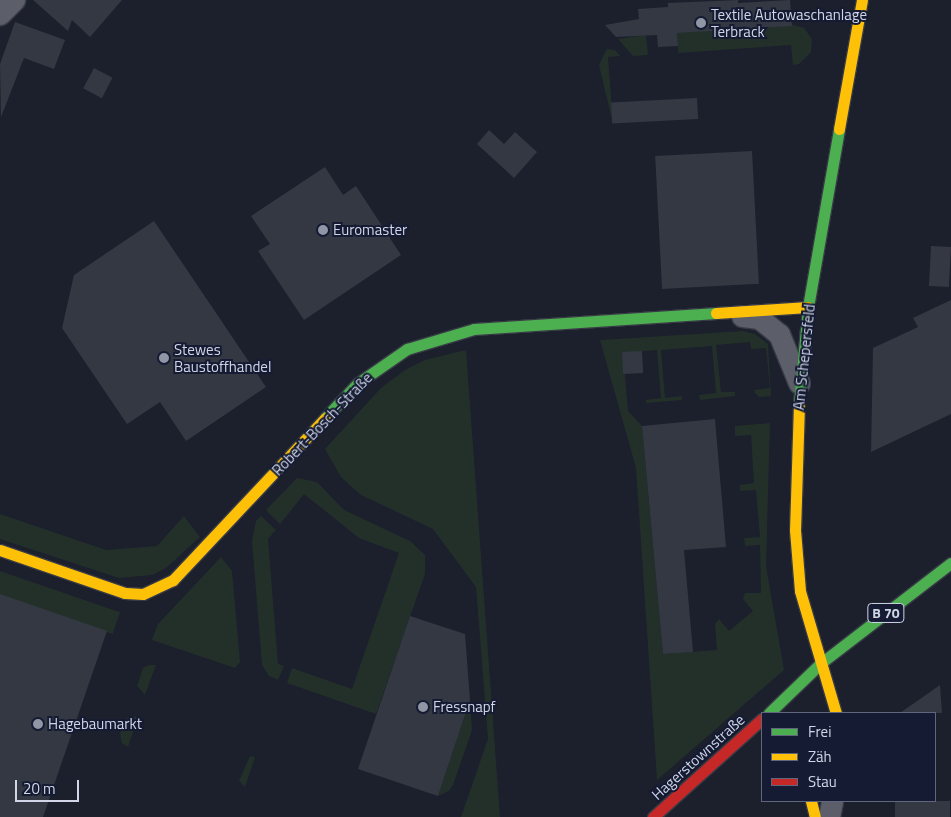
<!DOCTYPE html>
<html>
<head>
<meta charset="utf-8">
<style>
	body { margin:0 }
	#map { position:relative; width:951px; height:817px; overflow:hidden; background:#1c1f2c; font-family:"Titillium Web",sans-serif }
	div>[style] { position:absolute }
	.green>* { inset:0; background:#23302a; transform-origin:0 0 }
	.building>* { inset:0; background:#343843; transform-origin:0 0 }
	.roads { filter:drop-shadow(1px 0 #383b46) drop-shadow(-1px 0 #383b46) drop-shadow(0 1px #383b46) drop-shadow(0 -1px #383b46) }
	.street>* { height:21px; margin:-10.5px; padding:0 10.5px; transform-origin:10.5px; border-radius:10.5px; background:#5c5f6a }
	.fast>* { height:11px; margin:-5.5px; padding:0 5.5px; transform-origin:5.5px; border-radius:5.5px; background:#4caf50 }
	.slow>* { height:11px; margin:-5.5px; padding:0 5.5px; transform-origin:5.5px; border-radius:5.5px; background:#ffc107 }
	.jam>* { height:11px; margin:-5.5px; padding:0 5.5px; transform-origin:5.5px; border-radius:5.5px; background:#c62828 }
	.dots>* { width:14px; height:14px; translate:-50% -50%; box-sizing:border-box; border:2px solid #151b33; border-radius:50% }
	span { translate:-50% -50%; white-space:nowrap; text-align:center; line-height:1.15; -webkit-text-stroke:4px #151b33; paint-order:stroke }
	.shield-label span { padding:1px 4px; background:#151b33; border:1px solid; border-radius:4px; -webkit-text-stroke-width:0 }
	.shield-label { font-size:14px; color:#d0d6e7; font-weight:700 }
	.poi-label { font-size:15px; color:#d0d6e7 }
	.left { translate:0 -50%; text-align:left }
	.street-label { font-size:15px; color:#d0d6e7 }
	.legend { position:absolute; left:761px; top:712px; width:175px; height:90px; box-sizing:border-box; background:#151b33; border:1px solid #60667b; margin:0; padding:6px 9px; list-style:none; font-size:15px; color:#d0d6e7 }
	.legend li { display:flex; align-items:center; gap:10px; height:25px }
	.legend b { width:25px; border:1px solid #60667b }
	.scale { position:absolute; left:15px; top:780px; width:64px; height:22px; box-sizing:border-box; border:2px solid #d0d6e7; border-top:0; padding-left:6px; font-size:15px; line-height:18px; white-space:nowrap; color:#d0d6e7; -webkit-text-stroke:4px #151b33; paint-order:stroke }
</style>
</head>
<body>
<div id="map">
	<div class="green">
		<i style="clip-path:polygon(791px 24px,804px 28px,812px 39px,811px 52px,799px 64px,793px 65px,791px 45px,678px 53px,677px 33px)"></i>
		<i style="clip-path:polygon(646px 35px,648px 55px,633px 56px,618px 39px)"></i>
		<i style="clip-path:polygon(607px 49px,615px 50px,620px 56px,608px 57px,613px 124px,599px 65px)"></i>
		<i style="clip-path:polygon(743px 331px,755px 334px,768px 344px,771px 396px,759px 397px,755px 393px,754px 390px,770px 388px,766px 348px,751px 349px,750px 342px,716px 345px,721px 392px,735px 392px,735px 396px,700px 400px,699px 395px,716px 393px,712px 346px,661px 350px,665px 398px,682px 396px,682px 400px,646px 403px,646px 400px,661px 398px,657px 350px,623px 353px,628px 411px,642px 426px,663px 654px,717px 650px,715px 624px,719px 619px,729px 631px,753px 611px,743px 599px,745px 593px,761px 593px,760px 545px,745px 546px,744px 538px,760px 537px,756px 490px,740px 491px,740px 485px,754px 483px,751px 435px,735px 436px,735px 426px,770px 423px,766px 566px,784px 670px,657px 780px,636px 468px,600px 340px)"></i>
		<i style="clip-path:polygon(466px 350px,500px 817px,461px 817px,488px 739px,476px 587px,433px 529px,361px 495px,341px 477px,325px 449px,381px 388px,405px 370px,425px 360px)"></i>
		<i style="clip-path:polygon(297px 478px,317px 482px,344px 510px,410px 541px,425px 555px,425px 574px,376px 714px,287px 683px,292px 668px,352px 689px,399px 553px,359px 538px,304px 494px,280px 524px,266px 510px)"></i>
		<i style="clip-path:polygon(0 514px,106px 550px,157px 546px,184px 516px,200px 537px,166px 568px,152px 575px,119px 578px,0 539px)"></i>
		<i style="clip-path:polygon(261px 516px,276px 530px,268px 539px,278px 664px,284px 666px,278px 680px,269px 676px,262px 665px,252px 541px,256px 521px)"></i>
		<i style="clip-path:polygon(221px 557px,232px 571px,240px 662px,235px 668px,152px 640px,158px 624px)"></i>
		<i style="left:0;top:571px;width:127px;height:23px;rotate:19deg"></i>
		<i style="clip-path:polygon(149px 665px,156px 665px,145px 695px,137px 686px,143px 668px)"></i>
		<i style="clip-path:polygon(470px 700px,472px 730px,453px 785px,449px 791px,438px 796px)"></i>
		<i style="clip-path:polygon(131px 716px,138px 717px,128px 747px,122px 743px,120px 734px,125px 719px)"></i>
		<i style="clip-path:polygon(250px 756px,255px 757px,245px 787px,239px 781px)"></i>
	</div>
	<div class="building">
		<i style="clip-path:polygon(33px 0,122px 0,90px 37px,72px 20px,68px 31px)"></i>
		<i style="clip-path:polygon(738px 0,738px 3px,790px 0,792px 26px,677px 33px,678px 46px,658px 47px,657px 35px,616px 37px,605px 25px,639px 19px,638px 9px,668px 7px,668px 3px)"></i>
		<i style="clip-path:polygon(15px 22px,65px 40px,54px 69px,24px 58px,1px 117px,0 64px)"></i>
		<i style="left:94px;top:68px;width:21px;height:23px;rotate:28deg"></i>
		<i style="left:697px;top:98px;width:21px;height:86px;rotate:87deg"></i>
		<i style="clip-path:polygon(489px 130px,504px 144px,515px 132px,537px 152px,514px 178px,477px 144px)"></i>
		<i style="left:752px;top:151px;width:133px;height:97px;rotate:87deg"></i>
		<i style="clip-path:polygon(325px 167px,343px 195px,356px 186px,401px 255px,304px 320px,258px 251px,270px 244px,251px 216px)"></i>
		<i style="clip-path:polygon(154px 221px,266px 387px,186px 441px,160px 402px,127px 424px,62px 328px,74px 275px)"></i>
		<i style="left:931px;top:246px;width:20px;height:40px;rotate:3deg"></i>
		<i style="clip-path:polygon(951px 300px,951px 414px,871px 452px,873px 348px,918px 327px,913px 318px)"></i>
		<i style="left:642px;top:351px;width:22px;height:20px;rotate:87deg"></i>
		<i style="clip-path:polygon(715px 419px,726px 547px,684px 550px,693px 652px,663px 654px,642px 426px)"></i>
		<i style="clip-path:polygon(0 594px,107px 631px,43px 817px,0 817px)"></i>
		<i style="clip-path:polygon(410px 616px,465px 634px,470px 700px,438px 796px,358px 769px)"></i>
		<i style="clip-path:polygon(940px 685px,942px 713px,900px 713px)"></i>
		<i style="left:895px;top:801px;width:55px;height:16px"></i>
	</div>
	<div class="roads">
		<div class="street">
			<i style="left:0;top:14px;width:20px;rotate:-45deg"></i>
			<i style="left:742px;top:316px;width:17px;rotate:7deg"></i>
			<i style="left:759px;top:318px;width:26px;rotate:39deg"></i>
			<i style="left:779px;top:334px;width:53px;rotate:67.8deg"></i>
			<i style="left:829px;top:817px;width:16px;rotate:-79deg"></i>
		</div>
		<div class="fast">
			<i style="left:799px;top:404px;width:97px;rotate:-84.7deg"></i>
			<i style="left:808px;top:307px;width:181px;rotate:-80.1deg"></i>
			<i style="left:325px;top:418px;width:48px;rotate:-46.7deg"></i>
			<i style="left:358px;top:383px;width:60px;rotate:-34.8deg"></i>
			<i style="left:407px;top:349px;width:70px;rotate:-16.6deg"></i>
			<i style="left:474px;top:329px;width:243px;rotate:-3.8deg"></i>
			<i style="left:769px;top:713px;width:72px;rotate:-43.9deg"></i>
			<i style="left:821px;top:663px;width:164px;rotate:-37.6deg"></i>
		</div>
		<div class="slow">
			<i style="left:839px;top:129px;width:131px;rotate:-79.9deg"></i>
			<i style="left:716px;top:313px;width:92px;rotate:-3.7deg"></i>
			<i style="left:799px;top:404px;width:126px;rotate:91.8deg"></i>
			<i style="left:795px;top:530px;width:61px;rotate:85.3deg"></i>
			<i style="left:800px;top:591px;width:127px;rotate:73.6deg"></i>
			<i style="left:0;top:550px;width:132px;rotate:19deg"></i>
			<i style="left:125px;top:593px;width:18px;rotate:3deg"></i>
			<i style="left:143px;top:594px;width:33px;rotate:-25deg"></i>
			<i style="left:173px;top:580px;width:222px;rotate:-46.8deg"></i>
			<i style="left:811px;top:801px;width:16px;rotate:76deg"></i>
		</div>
		<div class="jam">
			<i style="left:653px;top:817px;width:147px;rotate:-42deg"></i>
		</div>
	</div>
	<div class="dots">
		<i style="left:701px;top:23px;background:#9196a6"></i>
		<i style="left:323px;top:230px;background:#9196a6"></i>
		<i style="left:164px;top:358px;background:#9196a6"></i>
		<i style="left:423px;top:707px;background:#9196a6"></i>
		<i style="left:38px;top:724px;background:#9196a6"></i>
	</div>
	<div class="shield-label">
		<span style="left:886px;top:613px">B 70</span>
	</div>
	<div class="poi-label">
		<span class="left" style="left:711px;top:23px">Textile Autowaschanlage<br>Terbrack</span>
		<span class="left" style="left:333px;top:230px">Euromaster</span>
		<span class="left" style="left:174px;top:358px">Stewes<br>Baustoffhandel</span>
		<span class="left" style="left:433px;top:707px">Fressnapf</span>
		<span class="left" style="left:48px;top:724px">Hagebaumarkt</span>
	</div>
	<div class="street-label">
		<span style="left:804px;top:357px;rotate:-84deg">Am Schepersfeld</span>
		<span style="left:322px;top:424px;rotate:-46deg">Robert-Bosch-Straße</span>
		<span style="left:698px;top:757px;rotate:-42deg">Hagerstownstraße</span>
	</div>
	<ul class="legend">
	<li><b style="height:6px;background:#4caf50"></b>Frei</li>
	<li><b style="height:6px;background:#ffc107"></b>Zäh</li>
	<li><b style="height:6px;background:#c62828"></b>Stau</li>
	</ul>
	<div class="scale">20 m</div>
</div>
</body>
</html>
